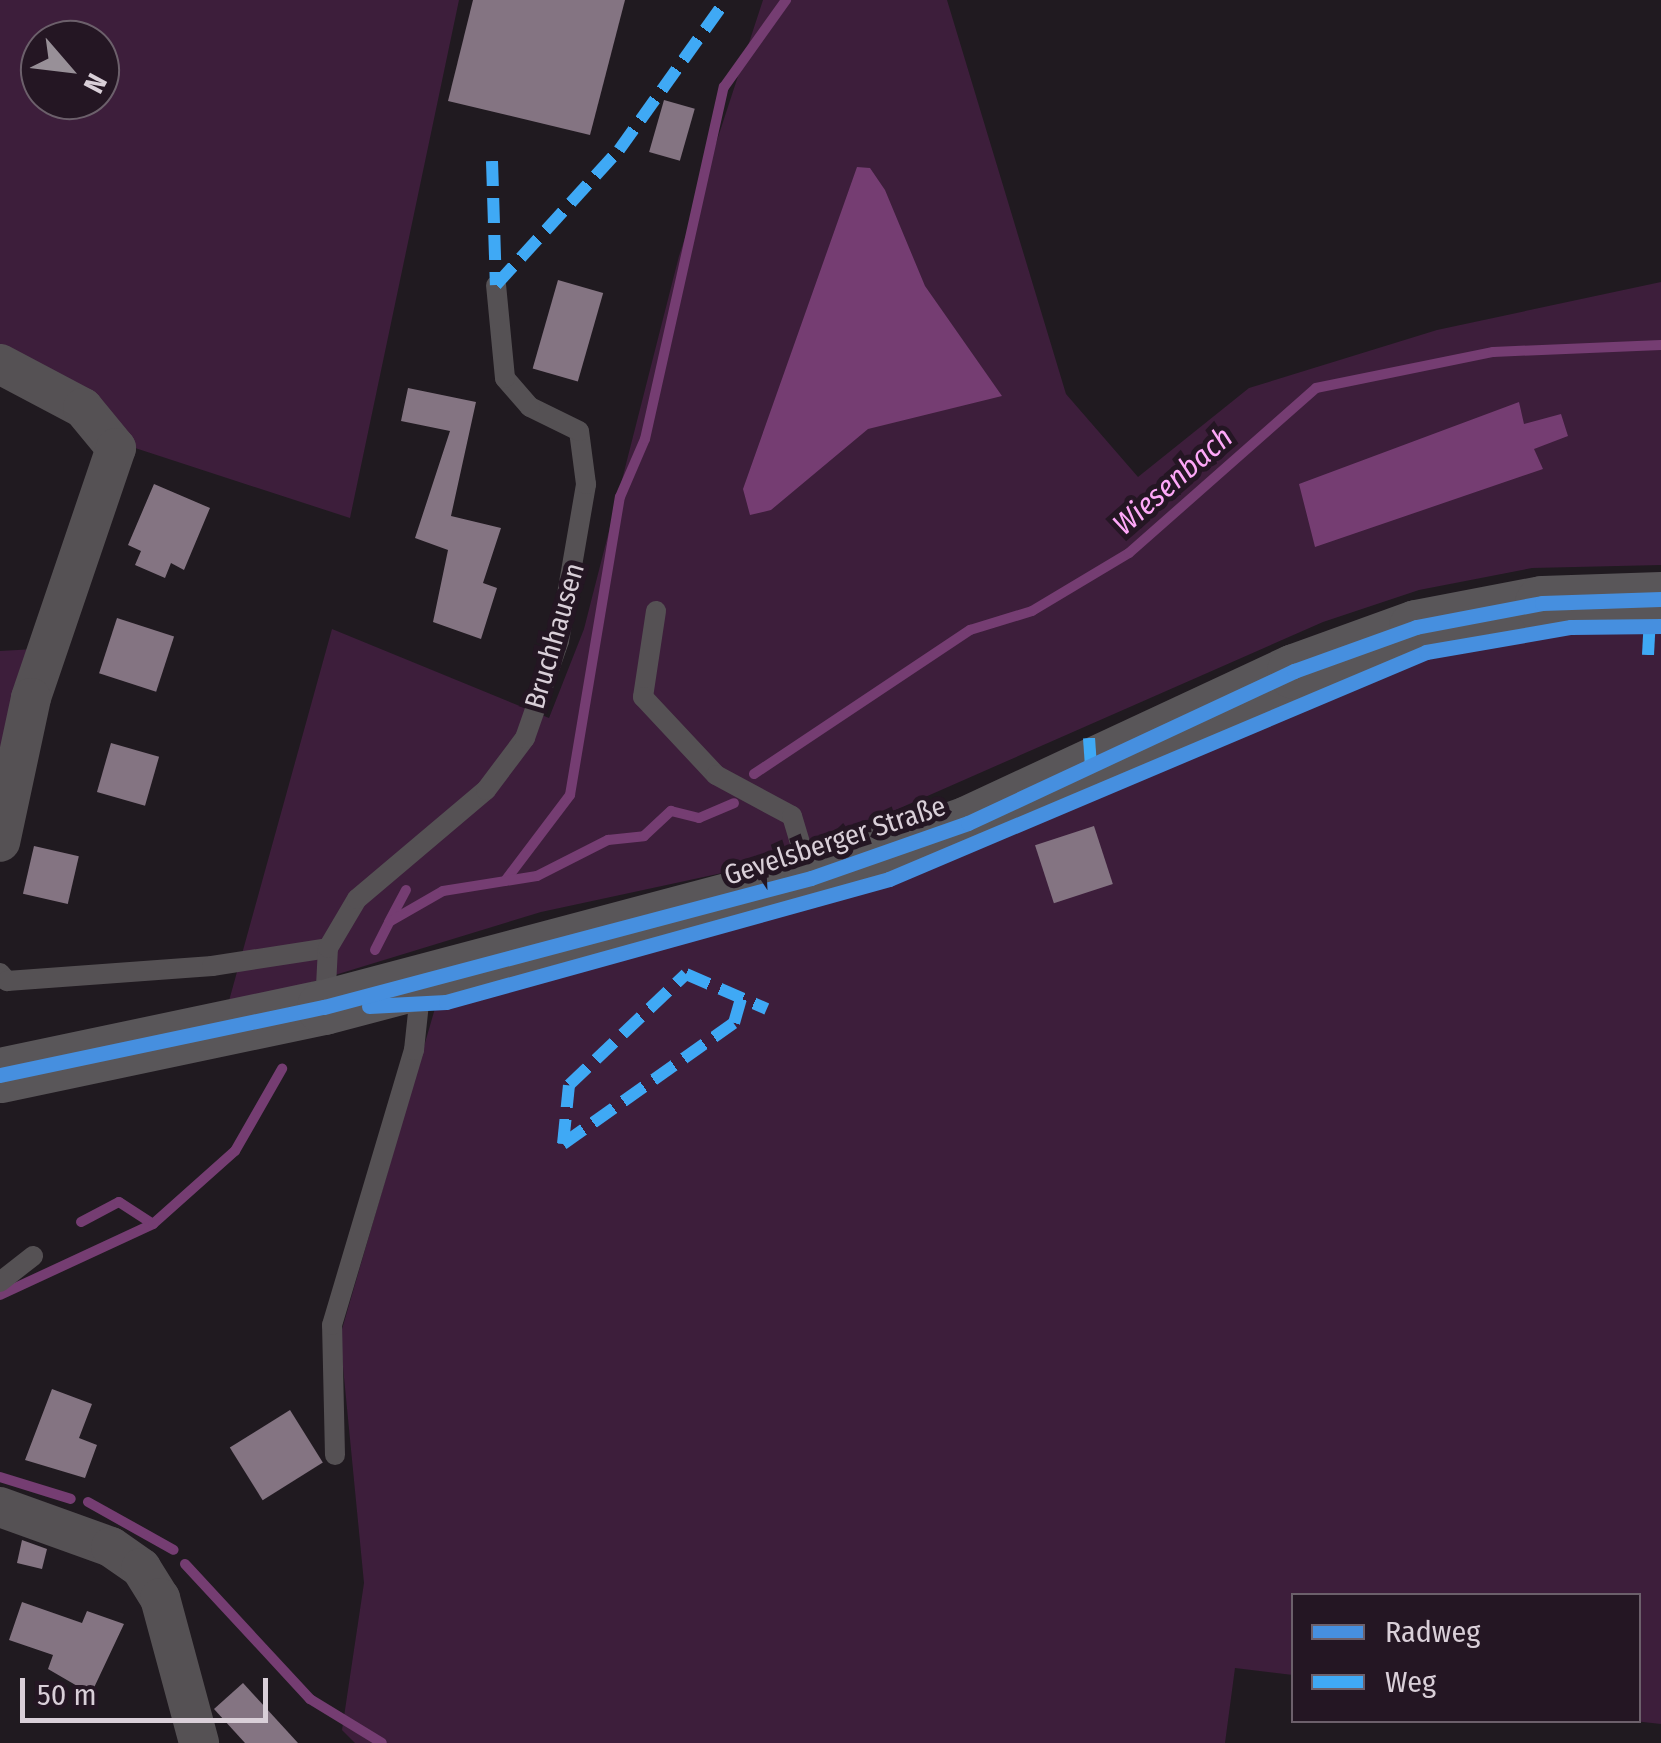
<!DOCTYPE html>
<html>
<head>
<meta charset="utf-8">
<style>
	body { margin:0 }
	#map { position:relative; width:1661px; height:1743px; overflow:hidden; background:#201a20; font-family:"Fira Sans Condensed",sans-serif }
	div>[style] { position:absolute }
	.green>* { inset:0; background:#3d1e3b }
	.water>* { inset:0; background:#753d72 }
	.stream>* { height:10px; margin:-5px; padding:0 5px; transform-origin:5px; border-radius:5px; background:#753d72 }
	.building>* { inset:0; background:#847482; transform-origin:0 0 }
	.lane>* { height:20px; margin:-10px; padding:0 10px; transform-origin:10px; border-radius:10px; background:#555154 }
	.street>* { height:40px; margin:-20px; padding:0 20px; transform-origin:20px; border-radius:20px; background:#555154 }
	.secondary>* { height:55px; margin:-27.5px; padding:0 27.5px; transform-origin:27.5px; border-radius:27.5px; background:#595659 }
	.quiet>* { height:12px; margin-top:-6px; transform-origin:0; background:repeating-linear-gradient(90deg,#3fa9f5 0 25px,transparent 0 37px) }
	.cycleway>* { height:15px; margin:-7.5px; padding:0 7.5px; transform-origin:7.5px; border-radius:7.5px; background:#468fdf }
	span { translate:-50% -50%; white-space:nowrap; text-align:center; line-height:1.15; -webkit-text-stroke:10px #241623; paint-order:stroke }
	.street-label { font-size:28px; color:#d9cfd8 }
	.water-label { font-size:30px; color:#fea8f8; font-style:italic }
	.legend { position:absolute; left:1291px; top:1593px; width:350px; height:130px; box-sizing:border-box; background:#241623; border:2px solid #6c606b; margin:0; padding:12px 18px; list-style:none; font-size:30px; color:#d9cfd8 }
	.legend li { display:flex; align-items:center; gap:20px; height:50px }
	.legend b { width:50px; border:2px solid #6c606b }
	.north { position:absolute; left:20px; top:20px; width:100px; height:100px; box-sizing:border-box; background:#241623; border:2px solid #6c606b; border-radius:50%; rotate:118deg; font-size:28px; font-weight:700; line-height:40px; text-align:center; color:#d9cfd8 }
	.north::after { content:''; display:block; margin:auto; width:35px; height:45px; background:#989098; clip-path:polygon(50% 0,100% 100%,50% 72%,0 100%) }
	.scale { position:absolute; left:20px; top:1678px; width:248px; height:45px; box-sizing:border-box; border:5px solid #d9cfd8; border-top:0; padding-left:12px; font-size:30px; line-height:35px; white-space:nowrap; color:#d9cfd8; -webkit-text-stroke:8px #241623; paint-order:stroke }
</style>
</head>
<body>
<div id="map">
	<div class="green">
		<i style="clip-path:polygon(evenodd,0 0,459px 0,350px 518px,129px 446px,0 346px,0 0,40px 40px,100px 40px,100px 100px,40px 100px,40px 40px)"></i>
		<i style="clip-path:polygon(763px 0,947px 0,1066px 394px,1138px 477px,1249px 388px,1437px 330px,1661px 282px,1661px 565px,1532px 568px,1419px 590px,1323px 622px,782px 860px,541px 912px,227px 1008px,332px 629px,549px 718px,584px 629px,679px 256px)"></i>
		<i style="clip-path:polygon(1615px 629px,1661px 631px,1661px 1724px,1634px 1721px,1638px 1596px,1294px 1596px,1293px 1675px,1235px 1668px,1225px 1743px,355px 1743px,342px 1730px,364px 1583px,340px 1336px,438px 998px,875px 889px,1383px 668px,1507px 638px)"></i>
		<i style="clip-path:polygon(35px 649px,0 801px,0 651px)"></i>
	</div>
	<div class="water">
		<i style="clip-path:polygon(857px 167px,870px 168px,885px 190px,925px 286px,1002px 396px,868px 429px,771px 510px,750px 515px,743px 489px)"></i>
		<i style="clip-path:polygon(1519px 402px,1524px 424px,1561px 414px,1568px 436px,1534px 449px,1543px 469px,1315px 547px,1299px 484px)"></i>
	</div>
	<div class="stream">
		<i style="left:754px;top:774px;width:260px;rotate:-33.7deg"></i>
		<i style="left:970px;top:630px;width:65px;rotate:-17deg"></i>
		<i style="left:1032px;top:611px;width:113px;rotate:-30.9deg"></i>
		<i style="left:1129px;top:553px;width:249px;rotate:-41.4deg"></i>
		<i style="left:1316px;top:388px;width:181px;rotate:-11.5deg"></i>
		<i style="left:1493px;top:352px;width:168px;rotate:-2.4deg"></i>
		<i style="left:505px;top:881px;width:108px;rotate:-52.9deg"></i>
		<i style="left:570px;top:795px;width:302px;rotate:-80.5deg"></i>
		<i style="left:620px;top:497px;width:63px;rotate:-66.7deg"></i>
		<i style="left:645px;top:439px;width:361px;rotate:-77.4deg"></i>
		<i style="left:724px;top:87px;width:107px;rotate:-54.5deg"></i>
		<i style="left:390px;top:920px;width:34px;rotate:-62deg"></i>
		<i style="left:375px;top:950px;width:31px;rotate:-63deg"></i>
		<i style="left:389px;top:922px;width:62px;rotate:-29.9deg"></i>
		<i style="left:443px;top:891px;width:95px;rotate:-9.1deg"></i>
		<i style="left:537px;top:876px;width:80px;rotate:-26.9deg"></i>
		<i style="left:608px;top:840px;width:36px;rotate:-6deg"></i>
		<i style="left:644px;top:836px;width:37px;rotate:-43deg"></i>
		<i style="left:671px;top:811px;width:29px;rotate:14deg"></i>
		<i style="left:699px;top:818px;width:38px;rotate:-23deg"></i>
		<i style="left:81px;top:1222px;width:43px;rotate:-27.8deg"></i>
		<i style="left:119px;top:1202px;width:40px;rotate:32.9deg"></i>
		<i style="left:0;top:1295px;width:169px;rotate:-24.9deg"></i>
		<i style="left:153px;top:1224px;width:110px;rotate:-41.7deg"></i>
		<i style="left:235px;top:1151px;width:95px;rotate:-60.2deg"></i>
		<i style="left:0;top:1477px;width:74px;rotate:17.2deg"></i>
		<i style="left:88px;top:1502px;width:98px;rotate:29.2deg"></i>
		<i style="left:185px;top:1564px;width:184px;rotate:47.2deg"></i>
		<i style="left:310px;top:1699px;width:84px;rotate:31.4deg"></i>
	</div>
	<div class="building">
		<i style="clip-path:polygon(473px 0,625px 0,590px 135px,448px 101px)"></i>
		<i style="left:664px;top:100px;width:32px;height:54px;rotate:16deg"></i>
		<i style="left:558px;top:280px;width:47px;height:92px;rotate:16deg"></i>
		<i style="clip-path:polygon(408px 388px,476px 402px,451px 516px,501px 528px,483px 583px,497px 588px,481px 639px,433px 622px,448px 550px,415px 538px,450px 431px,401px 421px)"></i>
		<i style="clip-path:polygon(154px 484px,210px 508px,184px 570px,171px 563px,165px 578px,135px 565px,141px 551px,128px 545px)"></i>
		<i style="left:117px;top:618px;width:60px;height:58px;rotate:18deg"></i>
		<i style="left:111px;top:743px;width:50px;height:51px;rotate:16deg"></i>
		<i style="left:1094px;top:826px;width:61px;height:62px;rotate:72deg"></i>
		<i style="left:34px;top:846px;width:46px;height:49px;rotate:13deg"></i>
		<i style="clip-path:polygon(52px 1389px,92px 1404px,79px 1438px,97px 1445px,85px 1478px,25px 1460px)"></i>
		<i style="left:290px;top:1410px;width:62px;height:71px;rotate:58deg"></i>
		<i style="clip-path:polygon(22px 1540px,47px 1549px,42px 1569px,17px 1563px)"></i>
		<i style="clip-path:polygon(22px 1602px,82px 1623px,87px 1611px,124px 1624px,91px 1694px,48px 1669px,53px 1655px,9px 1640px)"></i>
		<i style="clip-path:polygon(243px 1683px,298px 1743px,245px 1743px,214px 1709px)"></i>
	</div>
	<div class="lane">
		<i style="left:656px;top:611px;width:87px;rotate:98.6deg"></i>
		<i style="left:643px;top:697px;width:107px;rotate:46.9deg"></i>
		<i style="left:716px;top:775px;width:86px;rotate:28.3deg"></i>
		<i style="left:792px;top:816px;width:63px;rotate:73.3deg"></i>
		<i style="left:0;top:973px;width:11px;rotate:49deg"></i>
		<i style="left:7px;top:981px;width:206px;rotate:-4.2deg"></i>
		<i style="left:212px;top:966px;width:117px;rotate:-8.8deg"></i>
		<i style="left:325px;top:1005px;width:57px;rotate:-87deg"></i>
		<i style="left:328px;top:948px;width:57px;rotate:-59.4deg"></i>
		<i style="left:357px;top:899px;width:169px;rotate:-40.2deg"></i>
		<i style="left:486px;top:790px;width:65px;rotate:-53.1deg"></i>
		<i style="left:525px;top:738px;width:103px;rotate:-70.7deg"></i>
		<i style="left:559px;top:641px;width:159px;rotate:-80.2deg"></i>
		<i style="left:586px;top:484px;width:53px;rotate:-97.5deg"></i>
		<i style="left:579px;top:431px;width:55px;rotate:-153.9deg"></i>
		<i style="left:530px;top:407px;width:38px;rotate:-131deg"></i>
		<i style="left:505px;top:378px;width:93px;rotate:-95.5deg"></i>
		<i style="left:0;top:1282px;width:42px;rotate:-38.2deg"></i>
		<i style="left:335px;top:1455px;width:130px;rotate:-91.3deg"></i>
		<i style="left:332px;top:1325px;width:287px;rotate:-73.4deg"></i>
		<i style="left:414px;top:1050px;width:65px;rotate:-83.9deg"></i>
	</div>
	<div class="street">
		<i style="left:0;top:364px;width:94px;rotate:27.9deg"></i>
		<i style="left:83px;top:408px;width:52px;rotate:50.5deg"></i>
		<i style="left:116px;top:448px;width:264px;rotate:108.8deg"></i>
		<i style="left:31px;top:698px;width:147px;rotate:102.1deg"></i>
		<i style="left:0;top:1507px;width:118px;rotate:19.8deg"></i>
		<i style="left:111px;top:1547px;width:37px;rotate:35deg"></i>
		<i style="left:141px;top:1568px;width:36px;rotate:58deg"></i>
		<i style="left:160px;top:1598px;width:150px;rotate:74.9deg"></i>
	</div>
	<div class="secondary">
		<i style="left:0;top:1075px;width:331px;rotate:-11.9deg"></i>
		<i style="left:324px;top:1007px;width:504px;rotate:-14.84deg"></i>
		<i style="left:811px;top:878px;width:166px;rotate:-19.3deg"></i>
		<i style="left:968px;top:823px;width:360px;rotate:-25deg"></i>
		<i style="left:1294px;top:671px;width:130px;rotate:-19.8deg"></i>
		<i style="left:1416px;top:627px;width:128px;rotate:-10.8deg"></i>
		<i style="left:1542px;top:603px;width:119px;rotate:-1.9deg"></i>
	</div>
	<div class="quiet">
		<i style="left:492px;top:161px;width:124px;rotate:88.2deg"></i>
		<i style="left:496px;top:285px;width:183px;rotate:-47.7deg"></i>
		<i style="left:619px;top:150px;width:184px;rotate:-54.5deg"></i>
		<i style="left:1648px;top:655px;width:36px;rotate:-87deg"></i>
		<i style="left:1089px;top:738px;width:29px;rotate:86deg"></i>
		<i style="left:563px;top:1144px;width:59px;rotate:-84.2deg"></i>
		<i style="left:569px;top:1085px;width:161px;rotate:-43.5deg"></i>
		<i style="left:686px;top:974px;width:88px;rotate:23.4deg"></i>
		<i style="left:563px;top:1144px;width:209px;rotate:-35.3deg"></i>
		<i style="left:734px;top:1023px;width:29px;rotate:-74deg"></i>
	</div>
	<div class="cycleway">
		<i style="left:369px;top:1006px;width:77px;rotate:-3deg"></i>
		<i style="left:446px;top:1002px;width:460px;rotate:-15.5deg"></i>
		<i style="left:889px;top:879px;width:583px;rotate:-22.91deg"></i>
		<i style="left:1426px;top:652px;width:147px;rotate:-9.8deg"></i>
		<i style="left:1571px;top:627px;width:90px;rotate:-0.6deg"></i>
		<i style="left:0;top:1075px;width:331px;rotate:-11.9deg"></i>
		<i style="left:324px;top:1007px;width:504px;rotate:-14.84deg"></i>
		<i style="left:811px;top:878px;width:166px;rotate:-19.3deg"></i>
		<i style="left:968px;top:823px;width:360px;rotate:-25deg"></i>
		<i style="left:1294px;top:671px;width:130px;rotate:-19.8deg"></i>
		<i style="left:1416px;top:627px;width:128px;rotate:-10.8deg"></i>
		<i style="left:1542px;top:603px;width:119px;rotate:-1.9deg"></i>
	</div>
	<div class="street-label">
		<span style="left:555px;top:636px;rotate:-74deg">Bruchhausen</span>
		<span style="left:835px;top:841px;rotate:-18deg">Gevelsberger Straße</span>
	</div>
	<div class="water-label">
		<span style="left:1173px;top:481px;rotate:-41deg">Wiesenbach</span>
	</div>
	<ul class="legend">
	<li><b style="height:12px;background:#468fdf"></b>Radweg</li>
	<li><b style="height:12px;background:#3fa9f5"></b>Weg</li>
	</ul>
	<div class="north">N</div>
	<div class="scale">50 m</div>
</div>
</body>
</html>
